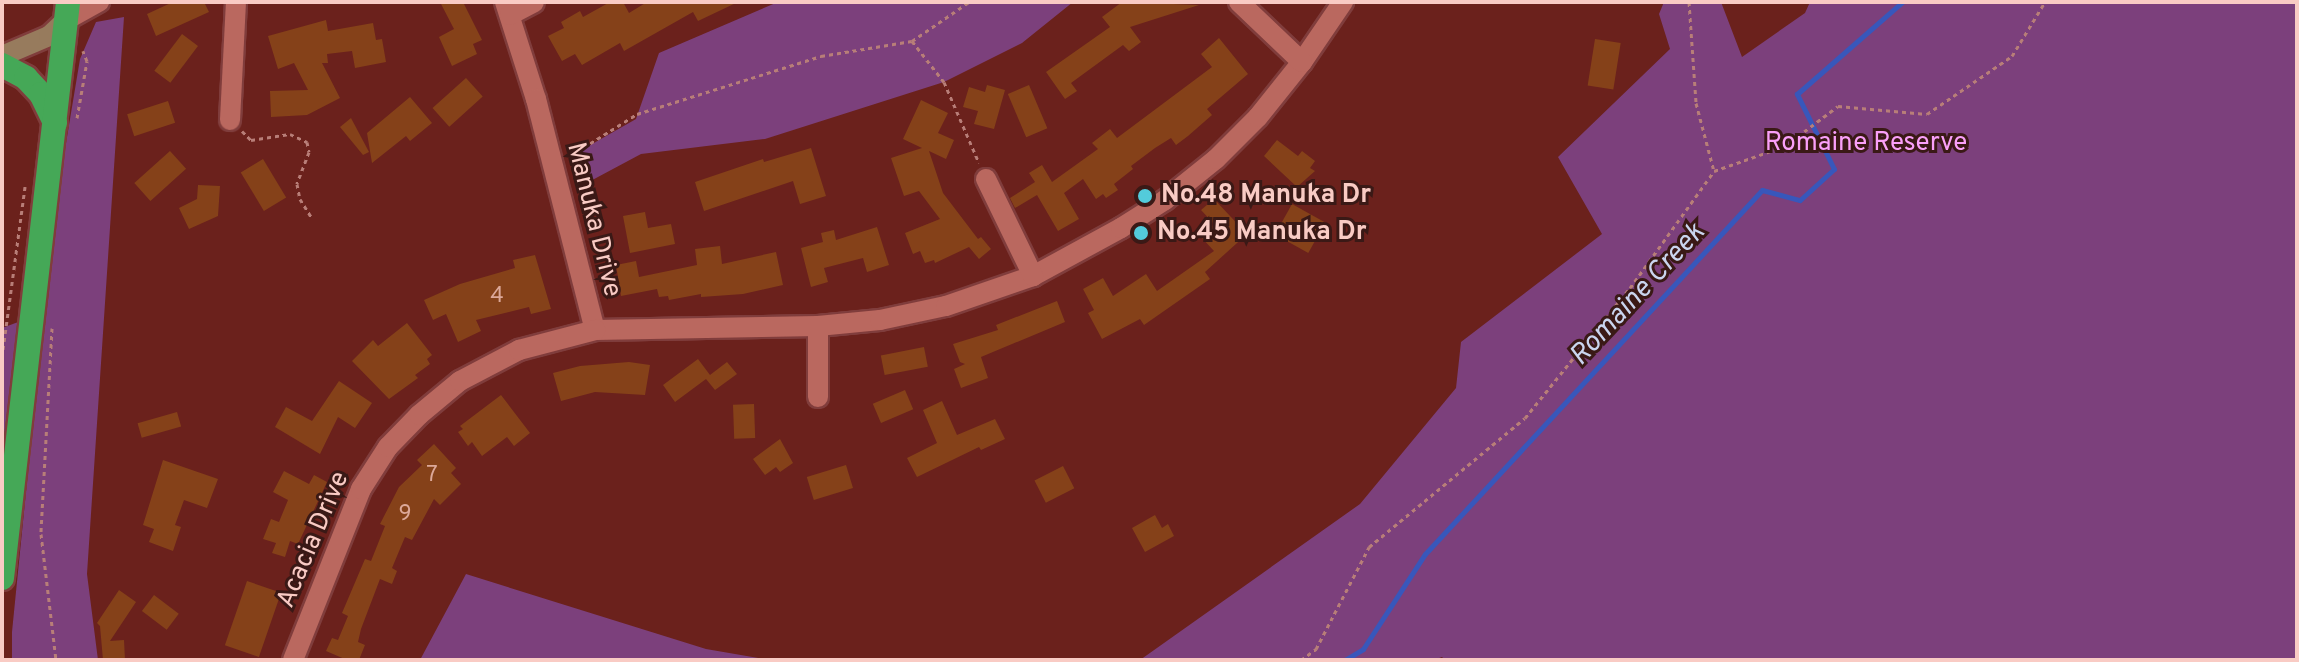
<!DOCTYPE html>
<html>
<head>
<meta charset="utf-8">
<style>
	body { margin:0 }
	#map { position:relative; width:2299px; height:662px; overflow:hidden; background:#6b211c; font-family:Overpass,sans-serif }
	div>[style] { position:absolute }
	.green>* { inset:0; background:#7c407c }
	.stream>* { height:5px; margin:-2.5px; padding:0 2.5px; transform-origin:2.5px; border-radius:2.5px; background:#3857bb }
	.building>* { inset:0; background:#854119; transform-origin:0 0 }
	.path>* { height:3px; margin-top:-1.5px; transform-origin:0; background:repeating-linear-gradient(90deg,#b87e78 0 4px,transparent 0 8px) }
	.roads { filter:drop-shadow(2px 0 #803d3c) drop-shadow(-2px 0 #803d3c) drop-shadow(0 2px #803d3c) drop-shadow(0 -2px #803d3c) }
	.street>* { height:20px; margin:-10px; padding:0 10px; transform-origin:10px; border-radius:10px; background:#ba685f }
	.secondary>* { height:20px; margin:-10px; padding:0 10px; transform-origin:10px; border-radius:10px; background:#977b5d }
	.highway>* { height:24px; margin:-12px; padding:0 12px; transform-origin:12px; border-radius:12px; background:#45a857 }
	.dots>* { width:22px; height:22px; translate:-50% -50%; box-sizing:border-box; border:4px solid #3a1916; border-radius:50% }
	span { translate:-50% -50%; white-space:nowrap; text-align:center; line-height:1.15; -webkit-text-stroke:6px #3a1916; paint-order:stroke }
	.number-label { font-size:22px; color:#dca899 }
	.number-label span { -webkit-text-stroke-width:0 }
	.park-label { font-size:26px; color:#faa0f9 }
	.poi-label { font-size:26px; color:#f9cbc4; font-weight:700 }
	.left { translate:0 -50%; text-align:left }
	.street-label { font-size:26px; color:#f9cbc4 }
	.water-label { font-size:28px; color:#cad5ef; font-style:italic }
	.frame { position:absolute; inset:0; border:4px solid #f9cbc4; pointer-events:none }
</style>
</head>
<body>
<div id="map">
	<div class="green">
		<i style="clip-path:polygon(778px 2px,1073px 2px,1022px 43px,944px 82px,765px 139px,641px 154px,583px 185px,571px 156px,636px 119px,659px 53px)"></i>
		<i style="clip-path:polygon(1664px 2px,1721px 2px,1742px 57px,1805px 13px,1810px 2px,2297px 2px,2297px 660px,1445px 660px,1442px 657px,1434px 660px,1140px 660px,1360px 504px,1456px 388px,1461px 342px,1602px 234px,1558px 157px,1670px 49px,1659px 14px)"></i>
		<i style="clip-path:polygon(124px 17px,87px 574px,98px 660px,12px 660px,12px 632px,53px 221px,80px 59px,96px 22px)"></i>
		<i style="clip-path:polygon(21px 321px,2px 496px,2px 328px)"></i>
		<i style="clip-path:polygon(466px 574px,706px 649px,770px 660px,420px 660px)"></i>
	</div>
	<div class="stream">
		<i style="left:1345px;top:660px;width:21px;rotate:-31deg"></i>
		<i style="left:1363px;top:649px;width:113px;rotate:-56.9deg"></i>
		<i style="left:1425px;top:554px;width:496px;rotate:-47.2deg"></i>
		<i style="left:1762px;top:190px;width:39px;rotate:15deg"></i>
		<i style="left:1800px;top:200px;width:46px;rotate:-42.4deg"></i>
		<i style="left:1834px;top:169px;width:84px;rotate:-116.3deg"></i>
		<i style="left:1797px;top:94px;width:140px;rotate:-41.2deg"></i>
	</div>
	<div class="building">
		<i style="clip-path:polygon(173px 2px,204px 2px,209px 12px,156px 36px,147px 14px)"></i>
		<i style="clip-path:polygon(440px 2px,463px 2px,482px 40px,473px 44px,477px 54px,452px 66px,439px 37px,454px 29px)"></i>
		<i style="clip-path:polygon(610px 2px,623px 2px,629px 13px,647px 2px,738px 2px,698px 21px,693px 12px,624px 51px,620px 43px,582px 65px,575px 54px,562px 61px,548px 36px,564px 28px,561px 22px,580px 11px,583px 17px)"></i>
		<i style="clip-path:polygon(1122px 2px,1199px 5px,1130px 27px,1141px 42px,1129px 51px,1123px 45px,1071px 83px,1077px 91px,1065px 99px,1046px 72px,1110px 27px,1102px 17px)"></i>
		<i style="clip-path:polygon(326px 20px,328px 31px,373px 23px,376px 40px,382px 39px,386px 62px,355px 68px,352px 51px,327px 54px,328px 63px,322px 63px,340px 98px,307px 115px,271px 117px,270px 91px,308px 90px,294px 63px,278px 69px,268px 36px)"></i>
		<i style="left:182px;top:34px;width:20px;height:46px;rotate:37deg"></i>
		<i style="clip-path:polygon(1219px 38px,1248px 74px,1207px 109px,1212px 115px,1188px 136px,1176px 145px,1171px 138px,1155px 148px,1131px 166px,1133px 169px,1114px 184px,1118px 190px,1106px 198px,1103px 194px,1096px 199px,1083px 179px,1064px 193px,1079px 219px,1058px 231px,1037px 195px,1015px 208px,1010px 198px,1035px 182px,1029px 173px,1042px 165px,1052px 182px,1098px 149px,1092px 143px,1110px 129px,1117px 138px,1212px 67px,1201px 54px)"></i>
		<i style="left:1595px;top:39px;width:26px;height:47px;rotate:9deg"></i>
		<i style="left:466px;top:78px;width:25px;height:45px;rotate:48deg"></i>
		<i style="clip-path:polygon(987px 85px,1005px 90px,994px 129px,974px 124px,978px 111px,963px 107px,969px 87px,985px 92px)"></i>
		<i style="left:1029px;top:85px;width:47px;height:23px;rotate:67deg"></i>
		<i style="clip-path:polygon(410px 97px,432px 123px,410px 141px,406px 136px,372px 163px,367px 133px)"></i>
		<i style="clip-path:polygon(921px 100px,948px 113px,938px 133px,954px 140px,946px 159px,929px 151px,943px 193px,978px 239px,981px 237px,991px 249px,979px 259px,969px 247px,935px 263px,934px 260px,925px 263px,920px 251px,913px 254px,905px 233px,940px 219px,919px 191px,904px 196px,891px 158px,922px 148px,903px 139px)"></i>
		<i style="left:168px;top:101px;width:23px;height:43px;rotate:72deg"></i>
		<i style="clip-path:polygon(351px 118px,369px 152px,363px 155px,340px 127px)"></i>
		<i style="clip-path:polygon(1277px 140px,1298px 156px,1302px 151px,1315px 161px,1310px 168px,1315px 171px,1297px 187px,1264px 156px)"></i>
		<i style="clip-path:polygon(811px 148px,826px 196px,800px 204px,793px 181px,704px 211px,695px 182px,763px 159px,764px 162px)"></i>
		<i style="left:170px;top:151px;width:24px;height:48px;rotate:48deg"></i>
		<i style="left:263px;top:159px;width:45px;height:26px;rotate:59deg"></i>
		<i style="clip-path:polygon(198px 185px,220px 186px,218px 216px,189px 229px,179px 208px,197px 199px)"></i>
		<i style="clip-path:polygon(1214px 199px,1247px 234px,1205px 272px,1210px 279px,1144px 325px,1140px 319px,1102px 339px,1088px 313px,1094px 310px,1083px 289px,1103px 278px,1113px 296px,1146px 274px,1157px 291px,1214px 251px,1201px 237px,1214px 224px,1201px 210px)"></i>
		<i style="left:1292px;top:204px;width:38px;height:35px;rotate:29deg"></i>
		<i style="clip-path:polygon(645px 212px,648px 228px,671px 224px,675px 244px,630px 253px,623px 216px)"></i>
		<i style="clip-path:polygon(877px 227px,889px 265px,867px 272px,863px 258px,824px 268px,828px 282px,811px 287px,801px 248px,823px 242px,821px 233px,834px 230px,836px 240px)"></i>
		<i style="clip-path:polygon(720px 246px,722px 264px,776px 252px,783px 285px,743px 294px,701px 297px,701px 294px,669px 300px,668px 296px,659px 297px,657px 289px,621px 296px,616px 265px,636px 261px,639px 277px,697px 265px,695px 249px)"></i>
		<i style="clip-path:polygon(535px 255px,551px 309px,531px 314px,529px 307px,476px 320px,481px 331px,458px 342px,446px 314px,433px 320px,424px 300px,460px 284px,515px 268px,513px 260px)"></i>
		<i style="clip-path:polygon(1057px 301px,1065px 322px,981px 357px,988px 378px,961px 388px,954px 369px,965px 364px,960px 362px,953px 344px,998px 330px,996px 325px)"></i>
		<i style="clip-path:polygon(407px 323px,432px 355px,427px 359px,430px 364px,415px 375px,418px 378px,389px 399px,352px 361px,373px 340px,378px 346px)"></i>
		<i style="left:924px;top:347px;width:20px;height:44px;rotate:79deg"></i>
		<i style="clip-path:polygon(698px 359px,710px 375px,727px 362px,737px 374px,715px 390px,706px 379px,675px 402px,663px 385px)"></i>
		<i style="clip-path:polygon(629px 362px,650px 365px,645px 395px,595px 392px,561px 401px,553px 373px,580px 366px)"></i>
		<i style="clip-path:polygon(339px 381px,372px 403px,355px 428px,338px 417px,320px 454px,275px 427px,286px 407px,312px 421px)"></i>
		<i style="left:905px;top:390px;width:21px;height:35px;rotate:67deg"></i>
		<i style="clip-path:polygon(501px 395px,530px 433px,514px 446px,507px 437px,482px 456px,472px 442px,468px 446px,458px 432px,463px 429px,460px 426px)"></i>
		<i style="clip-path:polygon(942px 401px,957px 435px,995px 419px,1005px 439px,981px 450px,979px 447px,917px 477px,907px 458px,937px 443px,923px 410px)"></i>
		<i style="left:754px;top:404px;width:34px;height:21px;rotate:88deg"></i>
		<i style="left:177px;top:412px;width:15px;height:41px;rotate:74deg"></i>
		<i style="clip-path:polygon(780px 439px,793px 463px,780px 472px,776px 467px,765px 475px,753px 459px)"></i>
		<i style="clip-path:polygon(434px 444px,456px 468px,451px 473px,461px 484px,440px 505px,434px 499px,412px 540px,405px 537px,392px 568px,397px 571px,392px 584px,380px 579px,361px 629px,358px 642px,365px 645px,359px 660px,347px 660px,326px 651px,332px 638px,338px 640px,348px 616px,342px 613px,365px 559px,371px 561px,385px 526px,380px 524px,399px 487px,422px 465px,417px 460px)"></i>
		<i style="clip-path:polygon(163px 460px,218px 479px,207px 508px,184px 500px,175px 525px,181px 527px,173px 551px,149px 542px,154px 529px,143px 525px)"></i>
		<i style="left:846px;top:465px;width:24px;height:41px;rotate:73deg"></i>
		<i style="left:1063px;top:466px;width:25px;height:32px;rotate:63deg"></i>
		<i style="clip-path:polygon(284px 471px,309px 484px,314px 475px,327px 482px,298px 544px,290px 541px,285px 557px,272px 553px,276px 543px,263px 539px,271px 519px,279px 522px,288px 500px,273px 492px)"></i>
		<i style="clip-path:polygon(1155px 515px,1162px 528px,1168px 524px,1174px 536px,1145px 552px,1132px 528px)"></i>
		<i style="left:247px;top:581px;width:36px;height:68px;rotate:19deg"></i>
		<i style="clip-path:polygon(119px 590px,136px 602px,110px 641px,124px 640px,125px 660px,103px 660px,100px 626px,97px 623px)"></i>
		<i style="left:154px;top:595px;width:31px;height:20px;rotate:37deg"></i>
	</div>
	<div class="path">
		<i style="left:1689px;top:2px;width:101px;rotate:86deg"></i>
		<i style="left:1696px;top:103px;width:70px;rotate:75.2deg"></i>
		<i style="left:912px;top:41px;width:52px;rotate:52deg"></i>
		<i style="left:944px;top:82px;width:88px;rotate:66.6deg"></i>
		<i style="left:77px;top:118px;width:58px;rotate:-80deg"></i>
		<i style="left:87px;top:61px;width:11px;rotate:-112deg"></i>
		<i style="left:242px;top:131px;width:13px;rotate:45deg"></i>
		<i style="left:251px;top:140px;width:39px;rotate:-9deg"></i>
		<i style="left:290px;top:134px;width:19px;rotate:25deg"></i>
		<i style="left:307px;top:142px;width:10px;rotate:79deg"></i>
		<i style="left:309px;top:152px;width:34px;rotate:111deg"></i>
		<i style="left:297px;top:184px;width:15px;rotate:79deg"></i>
		<i style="left:300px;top:199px;width:22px;rotate:58deg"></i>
		<i style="left:570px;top:156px;width:79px;rotate:-32.1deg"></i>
		<i style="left:637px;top:114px;width:193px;rotate:-17.5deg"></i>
		<i style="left:821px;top:56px;width:92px;rotate:-9.4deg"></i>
		<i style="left:912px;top:41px;width:69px;rotate:-34.4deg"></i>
		<i style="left:52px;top:328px;width:206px;rotate:93.1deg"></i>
		<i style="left:41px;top:534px;width:127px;rotate:83.2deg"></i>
		<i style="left:2px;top:357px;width:172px;rotate:-82.3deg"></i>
		<i style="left:1301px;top:660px;width:19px;rotate:-36deg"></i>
		<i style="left:1316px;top:649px;width:115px;rotate:-62.5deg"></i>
		<i style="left:1369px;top:547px;width:202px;rotate:-39.6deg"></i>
		<i style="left:1525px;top:418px;width:167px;rotate:-51.1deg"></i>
		<i style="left:1630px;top:288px;width:144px;rotate:-54.3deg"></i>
		<i style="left:1714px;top:171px;width:75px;rotate:-19.4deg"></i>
		<i style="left:1785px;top:146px;width:66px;rotate:-37deg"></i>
		<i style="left:1838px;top:106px;width:89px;rotate:5.1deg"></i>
		<i style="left:1927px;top:114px;width:103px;rotate:-34.3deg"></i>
		<i style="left:2012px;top:56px;width:63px;rotate:-58.6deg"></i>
	</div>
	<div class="roads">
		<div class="street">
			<i style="left:505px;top:2px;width:102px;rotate:72.3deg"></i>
			<i style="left:536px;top:99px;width:238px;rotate:75.7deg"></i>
			<i style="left:595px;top:330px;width:223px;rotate:-1deg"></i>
			<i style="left:818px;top:326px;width:62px;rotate:-5.5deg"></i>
			<i style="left:880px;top:320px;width:67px;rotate:-12deg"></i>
			<i style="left:946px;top:306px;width:92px;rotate:-19deg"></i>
			<i style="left:1033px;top:276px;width:100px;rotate:-28.6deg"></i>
			<i style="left:1121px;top:228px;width:52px;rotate:-32.5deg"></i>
			<i style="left:1165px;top:200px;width:65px;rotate:-38.8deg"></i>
			<i style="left:1216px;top:159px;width:59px;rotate:-45deg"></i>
			<i style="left:1258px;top:117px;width:70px;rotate:-51.3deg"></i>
			<i style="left:1302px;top:62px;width:73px;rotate:-55.7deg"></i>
			<i style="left:1239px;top:2px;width:87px;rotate:43.6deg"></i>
			<i style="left:510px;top:15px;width:27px;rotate:-28deg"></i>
			<i style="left:66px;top:20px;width:38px;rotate:-29deg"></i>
			<i style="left:230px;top:120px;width:118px;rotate:-87.1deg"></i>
			<i style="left:986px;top:179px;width:108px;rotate:64.1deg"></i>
			<i style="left:818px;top:326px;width:71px;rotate:90deg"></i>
			<i style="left:293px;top:660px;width:184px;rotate:-68.3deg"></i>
			<i style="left:361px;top:489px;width:50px;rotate:-57.3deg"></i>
			<i style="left:388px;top:447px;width:45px;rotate:-45.9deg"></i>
			<i style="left:419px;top:415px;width:53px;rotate:-39.7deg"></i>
			<i style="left:460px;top:381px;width:67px;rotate:-27.7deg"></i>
			<i style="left:519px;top:350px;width:79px;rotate:-14.7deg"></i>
		</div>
		<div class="secondary">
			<i style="left:2px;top:56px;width:51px;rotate:-23.1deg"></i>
			<i style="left:49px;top:36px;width:23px;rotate:-43deg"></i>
		</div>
		<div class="highway">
			<i style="left:2px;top:65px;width:27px;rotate:28deg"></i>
			<i style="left:26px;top:78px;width:22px;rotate:47deg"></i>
			<i style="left:41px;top:94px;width:32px;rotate:64deg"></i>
			<i style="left:2px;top:578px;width:580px;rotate:-83.46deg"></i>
		</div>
	</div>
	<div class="dots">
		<i style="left:1145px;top:196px;background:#53cbdb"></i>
		<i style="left:1141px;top:233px;background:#53cbdb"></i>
	</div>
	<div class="number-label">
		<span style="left:497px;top:297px">4</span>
		<span style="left:432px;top:476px">7</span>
		<span style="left:405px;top:515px">9</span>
	</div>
	<div class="park-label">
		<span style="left:1866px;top:144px">Romaine Reserve</span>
	</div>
	<div class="poi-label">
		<span class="left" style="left:1161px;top:196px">No.48 Manuka Dr</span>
		<span class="left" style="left:1157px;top:233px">No.45 Manuka Dr</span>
	</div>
	<div class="street-label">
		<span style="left:593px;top:220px;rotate:76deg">Manuka Drive</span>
		<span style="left:314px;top:540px;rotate:-67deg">Acacia Drive</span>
	</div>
	<div class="water-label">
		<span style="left:1638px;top:295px;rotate:-47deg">Romaine Creek</span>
	</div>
	<div class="frame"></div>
</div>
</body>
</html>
